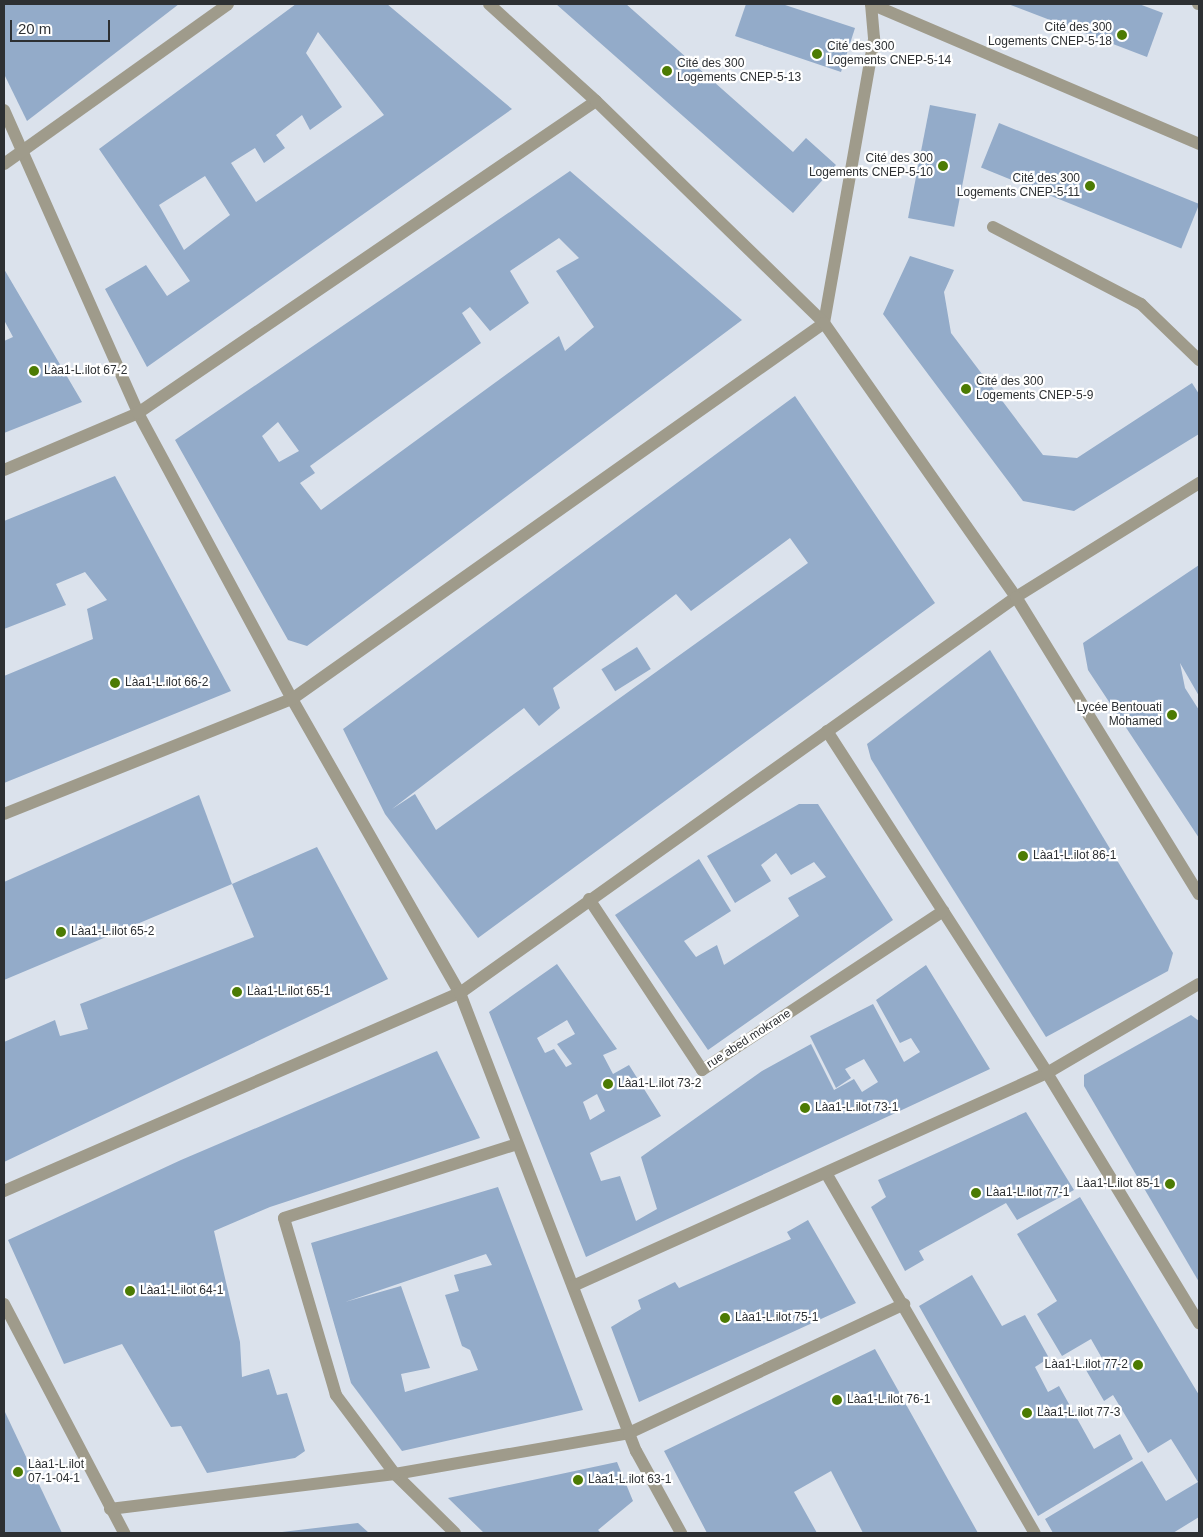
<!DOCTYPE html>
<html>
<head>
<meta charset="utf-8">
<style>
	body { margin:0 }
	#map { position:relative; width:1203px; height:1537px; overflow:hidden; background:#dbe2ec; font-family:Helvetica,sans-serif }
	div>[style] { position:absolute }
	.building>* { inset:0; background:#93abc9; transform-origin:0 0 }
	.service>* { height:12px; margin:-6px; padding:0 6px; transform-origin:6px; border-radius:6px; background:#9f9b8b }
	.minor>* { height:12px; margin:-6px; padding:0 6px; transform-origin:6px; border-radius:6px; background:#9f9b8b }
	.tertiary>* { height:12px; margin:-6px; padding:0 6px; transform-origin:6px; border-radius:6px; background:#9f9b8b }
	.dots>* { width:14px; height:14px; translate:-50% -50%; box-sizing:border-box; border:2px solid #fff; border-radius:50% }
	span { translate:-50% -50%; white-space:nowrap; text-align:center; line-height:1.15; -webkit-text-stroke:4.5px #fff; paint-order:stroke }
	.poi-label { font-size:12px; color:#2d3033 }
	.right { translate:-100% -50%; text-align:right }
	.left { translate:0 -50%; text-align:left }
	.street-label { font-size:12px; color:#2d3033 }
	.frame { position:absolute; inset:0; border:5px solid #2d3033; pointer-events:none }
	.scale { position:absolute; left:10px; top:20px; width:100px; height:22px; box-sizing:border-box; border:2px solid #2d3033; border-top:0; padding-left:6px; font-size:15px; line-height:18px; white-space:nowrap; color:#2d3033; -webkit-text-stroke:4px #fff; paint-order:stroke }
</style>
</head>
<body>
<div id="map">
	<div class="building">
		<i style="clip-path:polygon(4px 4px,179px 4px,27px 121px,4px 74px)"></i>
		<i style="clip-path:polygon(evenodd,296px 4px,387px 4px,512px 109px,147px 367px,105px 289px,146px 265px,167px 296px,190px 281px,99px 149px,296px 4px,318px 32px,384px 115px,256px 202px,231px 163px,255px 148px,264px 163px,285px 148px,276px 135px,302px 115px,310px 130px,342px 107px,306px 53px,318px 32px,296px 4px,205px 176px,230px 215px,184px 250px,159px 205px,205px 176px)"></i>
		<i style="clip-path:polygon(556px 4px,626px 4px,793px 152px,806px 138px,836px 165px,793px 213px)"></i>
		<i style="clip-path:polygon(746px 4px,782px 4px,855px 28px,841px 72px,735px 36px)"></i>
		<i style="clip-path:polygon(1008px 4px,1139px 4px,1163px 13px,1147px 57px)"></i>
		<i style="left:930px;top:105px;width:47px;height:115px;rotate:11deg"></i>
		<i style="left:999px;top:123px;width:216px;height:48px;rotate:22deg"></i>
		<i style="clip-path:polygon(evenodd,570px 171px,742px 320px,307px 646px,288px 640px,175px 440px,570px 171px,559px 238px,579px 258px,556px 271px,594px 327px,565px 351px,559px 336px,321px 510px,300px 483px,315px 473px,310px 466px,481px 343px,462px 313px,470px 307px,490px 331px,529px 303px,510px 271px,559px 238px,570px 171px,278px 422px,299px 451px,279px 462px,262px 436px,278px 422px)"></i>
		<i style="clip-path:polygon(910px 256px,954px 270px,944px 292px,951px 333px,1043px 455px,1077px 458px,1192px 383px,1199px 394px,1199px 434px,1074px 511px,1023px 501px,883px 314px)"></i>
		<i style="clip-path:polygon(4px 269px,82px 402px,4px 433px,4px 341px,13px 337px,4px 320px)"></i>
		<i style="clip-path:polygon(evenodd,795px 396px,935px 603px,478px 938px,385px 814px,343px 729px,795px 396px,790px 538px,808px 563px,436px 830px,415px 794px,392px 809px,524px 708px,539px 726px,560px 708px,553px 688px,676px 594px,691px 611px,790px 538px)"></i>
		<i style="clip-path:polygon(115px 476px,231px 691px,4px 783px,4px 676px,93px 639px,87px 609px,107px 600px,85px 572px,56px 584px,66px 605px,4px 629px,4px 521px)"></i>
		<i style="clip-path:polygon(1199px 565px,1199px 696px,1180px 663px,1185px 688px,1199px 710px,1199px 838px,1088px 670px,1083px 643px)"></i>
		<i style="left:637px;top:647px;width:26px;height:42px;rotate:58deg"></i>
		<i style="clip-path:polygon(990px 650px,1173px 953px,1168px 971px,1046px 1037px,871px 759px,867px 744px)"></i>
		<i style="clip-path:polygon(199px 795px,232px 884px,4px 980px,4px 882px)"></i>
		<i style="clip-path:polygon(799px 804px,818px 804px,893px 920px,708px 1050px,615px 915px,699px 859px,731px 911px,684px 941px,696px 957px,717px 945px,724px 965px,799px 916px,788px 898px,826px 877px,814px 862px,791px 875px,776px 853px,761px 865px,771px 881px,735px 903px,707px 856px)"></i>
		<i style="clip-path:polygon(317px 847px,388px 979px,4px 1162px,4px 1042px,55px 1020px,60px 1036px,88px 1029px,80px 1004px,254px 937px,232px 884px)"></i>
		<i style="clip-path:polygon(evenodd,557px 964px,617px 1049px,603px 1055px,613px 1074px,629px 1065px,661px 1116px,590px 1153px,601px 1181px,620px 1176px,636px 1221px,657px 1209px,641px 1157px,762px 1071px,811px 1044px,834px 1090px,854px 1079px,862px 1092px,878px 1082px,864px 1059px,845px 1069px,851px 1078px,836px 1088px,810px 1036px,873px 1004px,904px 1062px,920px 1052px,911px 1038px,900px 1043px,876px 1000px,926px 965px,990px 1069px,586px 1257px,489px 1012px,557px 964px,567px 1020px,575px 1034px,557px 1044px,572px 1064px,566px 1067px,554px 1049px,545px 1053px,537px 1038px,567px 1020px,557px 964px,597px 1094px,605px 1111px,590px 1120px,583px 1102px,597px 1094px)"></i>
		<i style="clip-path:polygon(1191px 1015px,1199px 1021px,1199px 1282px,1084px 1086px,1084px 1075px)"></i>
		<i style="clip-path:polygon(437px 1051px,480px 1138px,270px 1207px,214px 1231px,240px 1342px,242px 1377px,269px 1369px,277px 1395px,287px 1393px,305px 1451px,295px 1458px,207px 1473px,181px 1426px,171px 1427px,122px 1344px,64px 1364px,8px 1240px,181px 1160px)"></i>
		<i style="clip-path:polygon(1026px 1112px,1074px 1190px,1017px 1220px,1006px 1203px,919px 1251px,924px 1260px,905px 1271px,871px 1207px,886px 1197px,878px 1180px)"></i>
		<i style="clip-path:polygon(evenodd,498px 1187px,583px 1410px,402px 1451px,351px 1383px,311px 1243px,498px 1187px,486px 1254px,492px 1265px,454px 1275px,459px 1291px,445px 1295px,462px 1346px,470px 1350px,478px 1370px,405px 1392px,401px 1374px,430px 1368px,401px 1286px,345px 1302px,486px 1254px)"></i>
		<i style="clip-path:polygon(1080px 1197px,1199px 1395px,1199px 1517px,1173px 1533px,1053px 1533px,1045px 1519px,1142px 1461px,1166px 1501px,1198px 1482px,1171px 1439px,1148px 1453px,1113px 1395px,1104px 1401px,1086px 1370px,1103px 1360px,1091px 1339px,1062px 1356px,1037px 1314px,1057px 1301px,1017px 1234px)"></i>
		<i style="clip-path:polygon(808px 1220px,856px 1303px,639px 1402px,611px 1327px,641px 1309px,638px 1300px,675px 1282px,679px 1288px,791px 1239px,787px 1232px)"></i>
		<i style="clip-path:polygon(972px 1275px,1002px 1326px,1025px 1315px,1049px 1358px,1035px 1367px,1048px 1392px,1059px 1386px,1094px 1449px,1120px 1434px,1133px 1459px,1038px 1516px,919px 1306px)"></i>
		<i style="clip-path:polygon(875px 1349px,978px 1533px,863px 1533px,831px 1471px,794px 1492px,817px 1533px,707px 1533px,664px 1451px)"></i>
		<i style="clip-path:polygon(4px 1410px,62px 1533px,4px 1533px)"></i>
		<i style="clip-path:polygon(617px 1462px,633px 1501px,598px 1530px,601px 1533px,484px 1533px,448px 1498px)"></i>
		<i style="clip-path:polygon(358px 1523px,369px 1533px,282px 1533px,282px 1532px)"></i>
	</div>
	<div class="service">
		<i style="left:993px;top:227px;width:167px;rotate:27.5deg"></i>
		<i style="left:1141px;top:304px;width:81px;rotate:44deg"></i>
	</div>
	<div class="minor">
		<i style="left:871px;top:4px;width:357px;rotate:23.1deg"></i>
		<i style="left:1198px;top:4px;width:1px"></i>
		<i style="left:4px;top:110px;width:331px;rotate:66.1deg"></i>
		<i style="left:138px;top:413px;width:325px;rotate:61.7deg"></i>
		<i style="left:292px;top:699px;width:339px;rotate:60.3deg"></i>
		<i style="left:460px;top:993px;width:491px;rotate:69deg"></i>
		<i style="left:636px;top:1451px;width:94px;rotate:61.2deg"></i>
		<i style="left:4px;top:164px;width:275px;rotate:-35.5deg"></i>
		<i style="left:4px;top:470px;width:146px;rotate:-23deg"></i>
		<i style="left:138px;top:413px;width:554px;rotate:-34.26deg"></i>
		<i style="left:827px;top:731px;width:407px;rotate:57.2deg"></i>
		<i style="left:1047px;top:1073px;width:293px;rotate:58.7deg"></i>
		<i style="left:4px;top:814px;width:310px;rotate:-21.8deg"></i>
		<i style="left:292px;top:699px;width:651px;rotate:-35.25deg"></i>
		<i style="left:824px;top:323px;width:289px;rotate:-80deg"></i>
		<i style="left:874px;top:38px;width:34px;rotate:-95deg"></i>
		<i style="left:589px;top:899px;width:205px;rotate:56.5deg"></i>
		<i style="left:702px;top:1070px;width:289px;rotate:-33.4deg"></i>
		<i style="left:826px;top:1173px;width:416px;rotate:59.9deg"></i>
		<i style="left:4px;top:1191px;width:497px;rotate:-23.5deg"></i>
		<i style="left:460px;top:993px;width:683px;rotate:-35.46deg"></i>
		<i style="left:1016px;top:597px;width:216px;rotate:-31.9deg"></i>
		<i style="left:573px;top:1286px;width:520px;rotate:-24.2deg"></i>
		<i style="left:1047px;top:1073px;width:176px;rotate:-30.4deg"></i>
		<i style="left:110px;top:1509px;width:287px;rotate:-7deg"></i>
		<i style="left:395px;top:1474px;width:238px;rotate:-9.9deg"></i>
		<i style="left:629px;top:1433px;width:304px;rotate:-25.1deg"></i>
		<i style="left:455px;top:1533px;width:84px;rotate:-135.5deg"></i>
		<i style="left:395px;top:1474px;width:99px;rotate:-126.8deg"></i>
		<i style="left:336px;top:1395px;width:184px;rotate:-106.4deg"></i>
		<i style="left:284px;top:1218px;width:244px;rotate:-17.6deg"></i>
	</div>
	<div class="tertiary">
		<i style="left:489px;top:4px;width:144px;rotate:42.2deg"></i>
		<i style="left:596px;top:101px;width:318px;rotate:44.2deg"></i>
		<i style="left:824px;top:323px;width:335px;rotate:55deg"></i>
		<i style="left:1016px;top:597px;width:349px;rotate:58.4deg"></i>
		<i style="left:4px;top:1304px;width:259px;rotate:62.3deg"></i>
	</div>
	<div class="dots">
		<i style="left:1122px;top:35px;background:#4c7b03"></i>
		<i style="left:817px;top:54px;background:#4c7b03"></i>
		<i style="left:667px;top:71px;background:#4c7b03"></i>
		<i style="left:943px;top:166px;background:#4c7b03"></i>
		<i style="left:1090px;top:186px;background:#4c7b03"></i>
		<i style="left:34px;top:371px;background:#4c7b03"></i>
		<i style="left:966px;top:389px;background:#4c7b03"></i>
		<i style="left:115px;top:683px;background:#4c7b03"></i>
		<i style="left:1172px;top:715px;background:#4c7b03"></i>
		<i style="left:1023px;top:856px;background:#4c7b03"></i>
		<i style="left:61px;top:932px;background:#4c7b03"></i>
		<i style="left:237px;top:992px;background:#4c7b03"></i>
		<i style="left:608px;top:1084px;background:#4c7b03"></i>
		<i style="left:805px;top:1108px;background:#4c7b03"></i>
		<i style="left:1170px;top:1184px;background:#4c7b03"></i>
		<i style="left:976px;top:1193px;background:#4c7b03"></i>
		<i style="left:130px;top:1291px;background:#4c7b03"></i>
		<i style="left:725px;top:1318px;background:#4c7b03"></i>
		<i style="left:1138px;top:1365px;background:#4c7b03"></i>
		<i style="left:837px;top:1400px;background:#4c7b03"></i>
		<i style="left:1027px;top:1413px;background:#4c7b03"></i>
		<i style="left:18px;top:1472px;background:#4c7b03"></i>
		<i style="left:578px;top:1480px;background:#4c7b03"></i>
	</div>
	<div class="poi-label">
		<span class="right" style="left:1112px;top:35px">Cité des 300<br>Logements CNEP-5-18</span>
		<span class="left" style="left:827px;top:54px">Cité des 300<br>Logements CNEP-5-14</span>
		<span class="left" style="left:677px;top:71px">Cité des 300<br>Logements CNEP-5-13</span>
		<span class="right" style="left:933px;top:166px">Cité des 300<br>Logements CNEP-5-10</span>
		<span class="right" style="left:1080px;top:186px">Cité des 300<br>Logements CNEP-5-11</span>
		<span class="left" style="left:44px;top:371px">Làa1-L.ilot 67-2</span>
		<span class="left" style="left:976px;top:389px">Cité des 300<br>Logements CNEP-5-9</span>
		<span class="left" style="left:125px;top:683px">Làa1-L.ilot 66-2</span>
		<span class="right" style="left:1162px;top:715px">Lycée Bentouati<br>Mohamed</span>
		<span class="left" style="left:1033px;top:856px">Làa1-L.ilot 86-1</span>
		<span class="left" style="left:71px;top:932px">Làa1-L.ilot 65-2</span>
		<span class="left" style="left:247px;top:992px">Làa1-L.ilot 65-1</span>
		<span class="left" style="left:618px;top:1084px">Làa1-L.ilot 73-2</span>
		<span class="left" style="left:815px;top:1108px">Làa1-L.ilot 73-1</span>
		<span class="right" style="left:1160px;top:1184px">Làa1-L.ilot 85-1</span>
		<span class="left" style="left:986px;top:1193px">Làa1-L.ilot 77-1</span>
		<span class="left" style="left:140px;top:1291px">Làa1-L.ilot 64-1</span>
		<span class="left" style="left:735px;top:1318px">Làa1-L.ilot 75-1</span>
		<span class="right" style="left:1128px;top:1365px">Làa1-L.ilot 77-2</span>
		<span class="left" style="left:847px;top:1400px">Làa1-L.ilot 76-1</span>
		<span class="left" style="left:1037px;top:1413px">Làa1-L.ilot 77-3</span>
		<span class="left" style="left:28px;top:1472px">Làa1-L.ilot<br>07-1-04-1</span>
		<span class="left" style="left:588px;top:1480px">Làa1-L.ilot 63-1</span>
	</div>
	<div class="street-label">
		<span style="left:749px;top:1039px;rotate:-33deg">rue abed mokrane</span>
	</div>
	<div class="frame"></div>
	<div class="scale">20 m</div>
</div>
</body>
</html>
